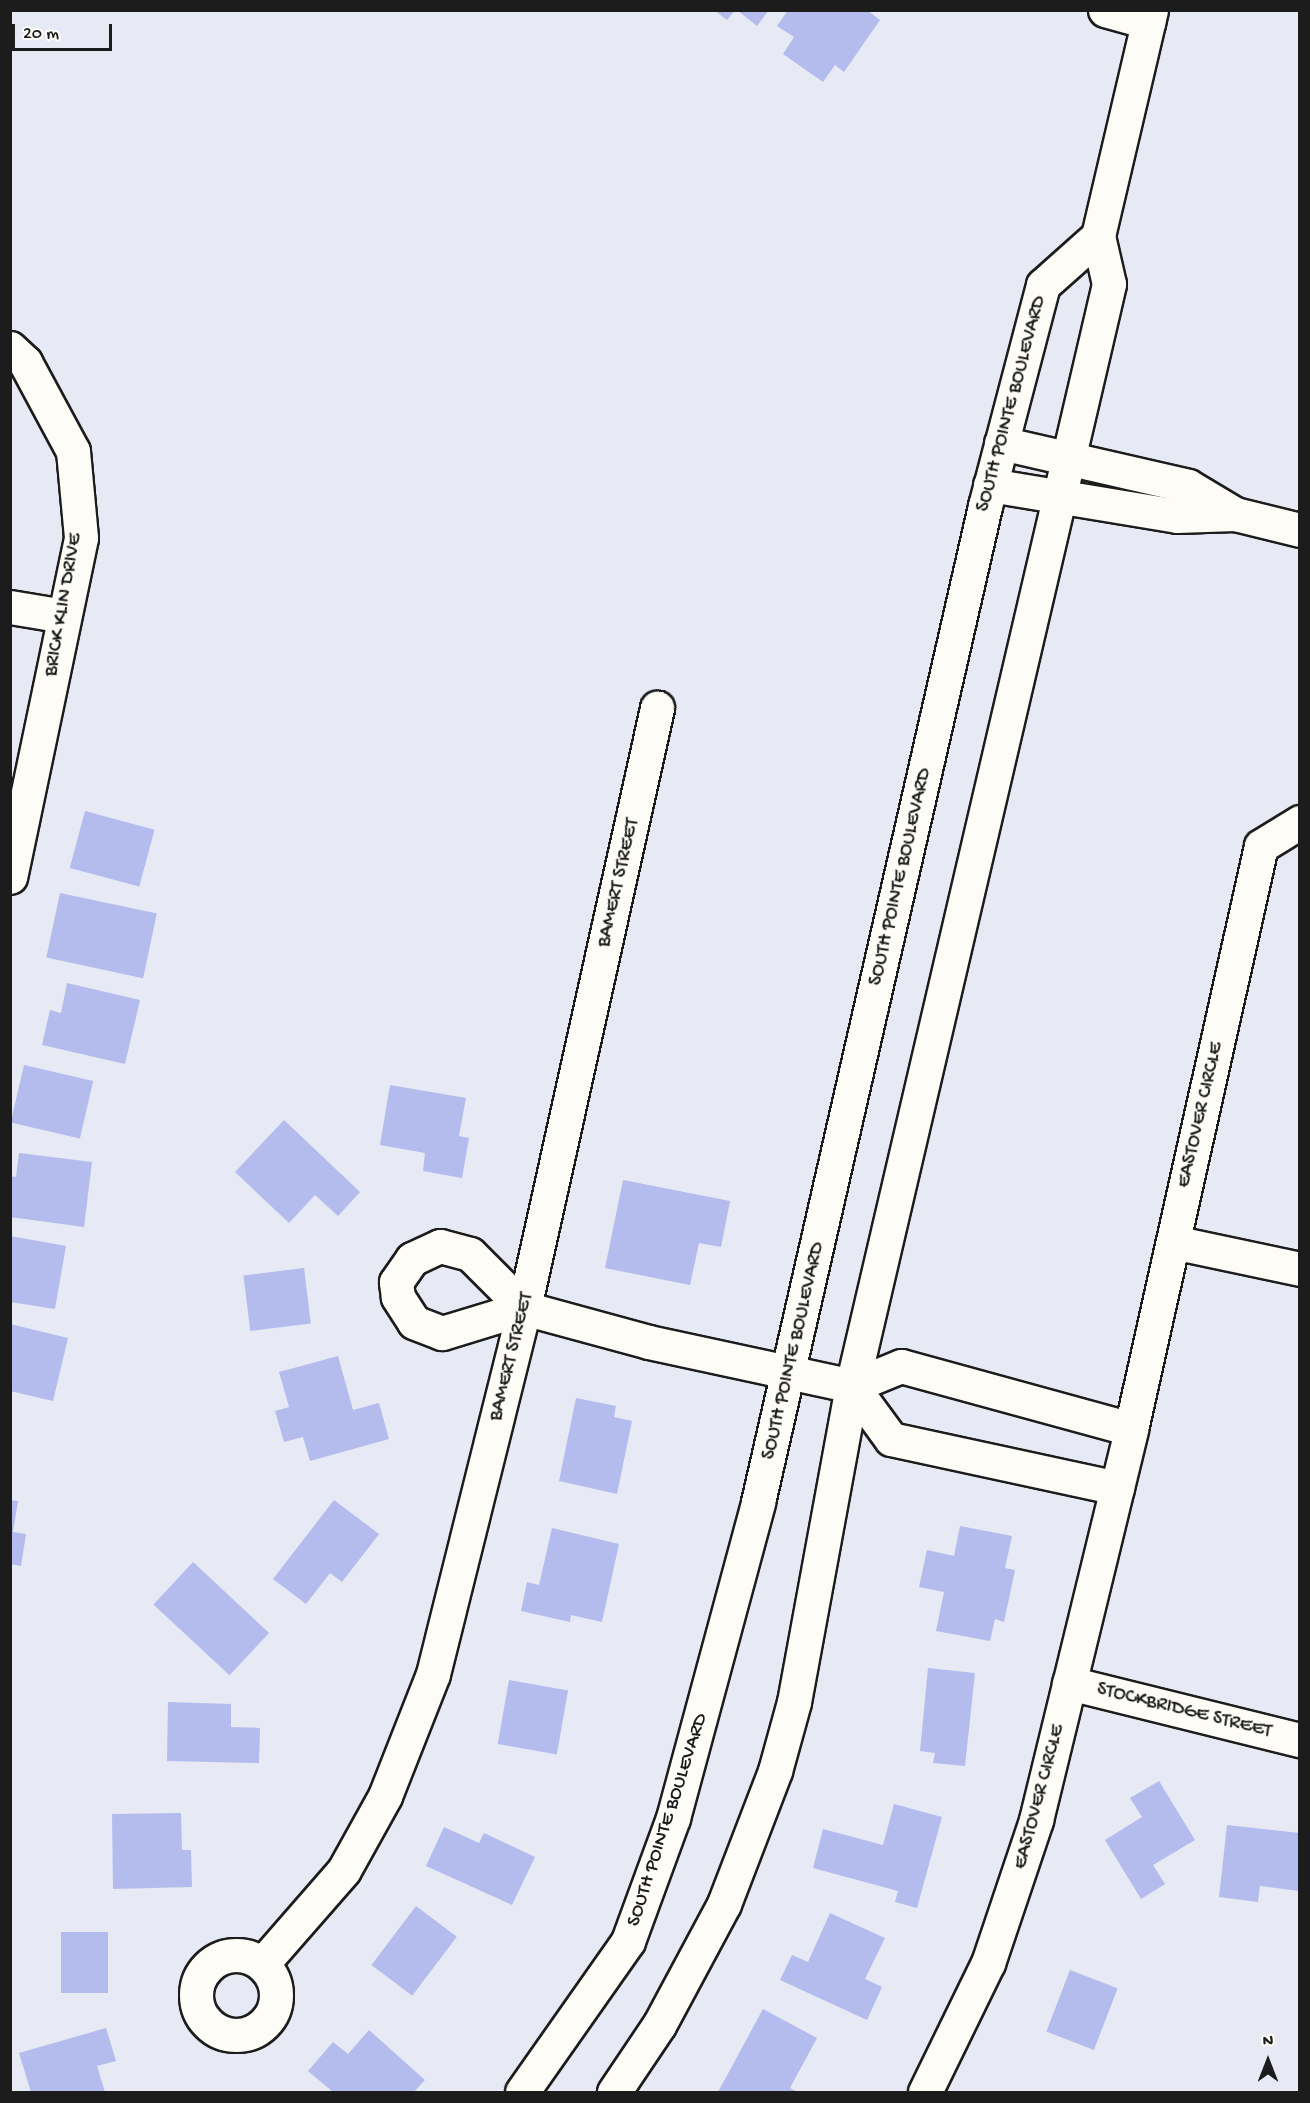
<!DOCTYPE html>
<html>
<head>
<meta charset="utf-8">
<style>
	body { margin:0 }
	#map { position:relative; width:1310px; height:2103px; overflow:hidden; background:#e7e9f4; font-family:"Gochi Hand",sans-serif }
	div>[style] { position:absolute }
	.building>* { inset:0; background:#b3bced; transform-origin:0 0 }
	.roads { filter:drop-shadow(2px 0 #1c1c1c) drop-shadow(-2px 0 #1c1c1c) drop-shadow(0 2px #1c1c1c) drop-shadow(0 -2px #1c1c1c) }
	.street>* { height:33px; margin:-16.5px; padding:0 16.5px; transform-origin:16.5px; border-radius:16.5px; background:#fdfcf7 }
	.street>.ring { margin:-16.5px; padding:0; box-sizing:content-box; background:none; border:33px solid #fdfcf7; border-radius:50% }
	span { translate:-50% -50%; white-space:nowrap; text-align:center; line-height:1.15; -webkit-text-stroke:4.5px #fdfcf7; paint-order:stroke }
	.street-label { font-size:20px; color:#1c1c1c }
	.frame { position:absolute; inset:0; border:12px solid #1c1c1c; pointer-events:none }
	.north { position:absolute; left:1238px; top:2031px; width:60px; height:60px; -webkit-text-stroke:4px #fdfcf7; paint-order:stroke; rotate:0deg; font-size:16px; font-weight:700; line-height:24px; text-align:center; color:#1c1c1c }
	.north::after { content:''; display:block; margin:auto; width:21px; height:27px; background:#1c1c1c; clip-path:polygon(50% 0,100% 100%,50% 72%,0 100%) }
	.scale { position:absolute; left:12px; top:24px; width:100px; height:27px; box-sizing:border-box; border:3px solid #1c1c1c; border-top:0; padding-left:8px; font-size:18px; line-height:21px; white-space:nowrap; color:#1c1c1c; -webkit-text-stroke:4px #fdfcf7; paint-order:stroke }
</style>
</head>
<body>
<div id="map">
	<div class="building">
		<i style="clip-path:polygon(714px 10px,735px 10px,727px 20px)"></i>
		<i style="clip-path:polygon(737px 10px,769px 10px,757px 26px)"></i>
		<i style="clip-path:polygon(788px 10px,867px 10px,880px 20px,844px 72px,835px 65px,823px 82px,783px 54px,794px 37px,777px 26px)"></i>
		<i style="left:85px;top:811px;width:72px;height:59px;rotate:15deg"></i>
		<i style="left:60px;top:893px;width:99px;height:66px;rotate:12deg"></i>
		<i style="clip-path:polygon(67px 983px,140px 1000px,125px 1064px,42px 1045px,50px 1010px,61px 1013px)"></i>
		<i style="left:24px;top:1065px;width:71px;height:59px;rotate:13deg"></i>
		<i style="clip-path:polygon(390px 1085px,466px 1098px,459px 1136px,469px 1138px,462px 1178px,423px 1171px,425px 1153px,380px 1145px)"></i>
		<i style="clip-path:polygon(284px 1120px,360px 1192px,338px 1216px,315px 1195px,289px 1223px,235px 1172px)"></i>
		<i style="clip-path:polygon(19px 1153px,92px 1162px,84px 1227px,10px 1217px,10px 1176px,16px 1177px)"></i>
		<i style="clip-path:polygon(623px 1180px,730px 1201px,721px 1247px,699px 1243px,690px 1285px,605px 1268px)"></i>
		<i style="clip-path:polygon(10px 1236px,66px 1246px,55px 1309px,10px 1302px)"></i>
		<i style="left:304px;top:1268px;width:56px;height:61px;rotate:83deg"></i>
		<i style="clip-path:polygon(10px 1324px,68px 1338px,53px 1401px,10px 1391px)"></i>
		<i style="clip-path:polygon(338px 1356px,353px 1410px,379px 1403px,389px 1439px,310px 1461px,303px 1437px,284px 1442px,275px 1411px,289px 1407px,279px 1372px)"></i>
		<i style="clip-path:polygon(576px 1398px,616px 1406px,614px 1417px,632px 1421px,617px 1494px,559px 1481px)"></i>
		<i style="clip-path:polygon(10px 1500px,18px 1501px,13px 1532px,26px 1534px,21px 1566px,10px 1564px)"></i>
		<i style="clip-path:polygon(334px 1500px,379px 1534px,342px 1582px,330px 1573px,306px 1604px,273px 1579px)"></i>
		<i style="clip-path:polygon(960px 1526px,1012px 1536px,1005px 1568px,1015px 1570px,1004px 1622px,995px 1619px,990px 1641px,936px 1631px,944px 1592px,919px 1587px,927px 1550px,954px 1556px)"></i>
		<i style="clip-path:polygon(552px 1528px,619px 1544px,602px 1622px,571px 1615px,570px 1622px,521px 1611px,527px 1582px,539px 1585px)"></i>
		<i style="left:193px;top:1562px;width:104px;height:58px;rotate:43deg"></i>
		<i style="clip-path:polygon(928px 1668px,975px 1673px,965px 1766px,933px 1763px,935px 1753px,920px 1751px)"></i>
		<i style="left:509px;top:1680px;width:60px;height:65px;rotate:10deg"></i>
		<i style="clip-path:polygon(168px 1702px,231px 1704px,231px 1727px,260px 1728px,259px 1763px,167px 1761px)"></i>
		<i style="clip-path:polygon(1159px 1781px,1195px 1840px,1153px 1865px,1165px 1884px,1141px 1899px,1105px 1840px,1142px 1817px,1130px 1798px)"></i>
		<i style="clip-path:polygon(894px 1804px,942px 1817px,917px 1908px,895px 1902px,898px 1891px,813px 1868px,823px 1829px,883px 1845px)"></i>
		<i style="clip-path:polygon(181px 1813px,182px 1850px,191px 1850px,192px 1887px,113px 1889px,112px 1814px)"></i>
		<i style="clip-path:polygon(1227px 1825px,1300px 1833px,1300px 1891px,1260px 1886px,1258px 1902px,1219px 1897px)"></i>
		<i style="clip-path:polygon(444px 1827px,479px 1843px,484px 1833px,535px 1857px,512px 1905px,426px 1866px)"></i>
		<i style="left:416px;top:1906px;width:51px;height:74px;rotate:37deg"></i>
		<i style="clip-path:polygon(830px 1913px,885px 1938px,865px 1979px,882px 1987px,867px 2020px,780px 1980px,792px 1955px,808px 1962px)"></i>
		<i style="left:61px;top:1932px;width:47px;height:61px"></i>
		<i style="left:1070px;top:1970px;width:51px;height:66px;rotate:21deg"></i>
		<i style="clip-path:polygon(763px 2009px,817px 2038px,790px 2088px,798px 2092px,718px 2092px)"></i>
		<i style="clip-path:polygon(106px 2028px,116px 2061px,97px 2066px,105px 2092px,31px 2092px,19px 2053px)"></i>
		<i style="clip-path:polygon(369px 2030px,425px 2080px,414px 2092px,333px 2092px,308px 2071px,333px 2042px,348px 2054px)"></i>
	</div>
	<div class="roads">
		<div class="street">
			<i style="left:1105px;top:10px;width:45px;rotate:15.6deg"></i>
			<i style="left:1098px;top:236px;width:232px;rotate:-76.8deg"></i>
			<i style="left:10px;top:348px;width:21px;rotate:43deg"></i>
			<i style="left:25px;top:362px;width:101px;rotate:61.7deg"></i>
			<i style="left:73px;top:451px;width:87px;rotate:84.7deg"></i>
			<i style="left:81px;top:538px;width:346px;rotate:101.8deg"></i>
			<i style="left:1001px;top:443px;width:192px;rotate:12.9deg"></i>
			<i style="left:1188px;top:486px;width:55px;rotate:30.8deg"></i>
			<i style="left:990px;top:485px;width:190px;rotate:9.4deg"></i>
			<i style="left:1177px;top:516px;width:58px;rotate:-2deg"></i>
			<i style="left:1235px;top:514px;width:67px;rotate:13.8deg"></i>
			<i style="left:10px;top:607px;width:55px;rotate:9.5deg"></i>
			<i style="left:1173px;top:1242px;width:130px;rotate:12deg"></i>
			<i style="left:440px;top:1246px;width:31px;rotate:15deg"></i>
			<i style="left:470px;top:1254px;width:76px;rotate:45deg"></i>
			<i style="left:524px;top:1308px;width:86px;rotate:163deg"></i>
			<i style="left:442px;top:1333px;width:30px;rotate:-159deg"></i>
			<i style="left:414px;top:1322px;width:30px;rotate:-123deg"></i>
			<i style="left:398px;top:1297px;width:15px;rotate:-98deg"></i>
			<i style="left:396px;top:1282px;width:28px;rotate:-55deg"></i>
			<i style="left:412px;top:1259px;width:31px;rotate:-25deg"></i>
			<i style="left:524px;top:1308px;width:130px;rotate:15.2deg"></i>
			<i style="left:649px;top:1342px;width:208px;rotate:12.2deg"></i>
			<i style="left:1117px;top:1488px;width:231px;rotate:-167.8deg"></i>
			<i style="left:891px;top:1439px;width:66px;rotate:-126.3deg"></i>
			<i style="left:852px;top:1386px;width:53px;rotate:-22.2deg"></i>
			<i style="left:901px;top:1366px;width:238px;rotate:15.3deg"></i>
			<i style="left:1069px;top:1683px;width:238px;rotate:13.9deg"></i>
			<i class="ring" style="left:196px;top:1955px;width:47px;height:47px"></i>
			<i style="left:263px;top:1963px;width:123px;rotate:-48.9deg"></i>
			<i style="left:344px;top:1870px;width:85px;rotate:-61deg"></i>
			<i style="left:385px;top:1796px;width:131px;rotate:-68.5deg"></i>
			<i style="left:433px;top:1674px;width:377px;rotate:-76deg"></i>
			<i style="left:524px;top:1308px;width:615px;rotate:-77.5deg"></i>
			<i style="left:522px;top:2092px;width:184px;rotate:-54.9deg"></i>
			<i style="left:628px;top:1941px;width:131px;rotate:-69.9deg"></i>
			<i style="left:673px;top:1818px;width:327px;rotate:-74.9deg"></i>
			<i style="left:758px;top:1502px;width:1022px;rotate:-77.16deg"></i>
			<i style="left:985px;top:506px;width:228px;rotate:-75.3deg"></i>
			<i style="left:1043px;top:285px;width:74px;rotate:-41.7deg"></i>
			<i style="left:1098px;top:236px;width:49px;rotate:77.1deg"></i>
			<i style="left:1109px;top:284px;width:1132px;rotate:103.13deg"></i>
			<i style="left:852px;top:1386px;width:321px;rotate:100.4deg"></i>
			<i style="left:794px;top:1702px;width:72px;rotate:105.4deg"></i>
			<i style="left:775px;top:1771px;width:142px;rotate:111deg"></i>
			<i style="left:724px;top:1904px;width:137px;rotate:118.2deg"></i>
			<i style="left:659px;top:2025px;width:81px;rotate:123.9deg"></i>
			<i style="left:925px;top:2092px;width:144px;rotate:-64deg"></i>
			<i style="left:988px;top:1963px;width:151px;rotate:-71.4deg"></i>
			<i style="left:1036px;top:1820px;width:402px;rotate:-76.3deg"></i>
			<i style="left:1131px;top:1429px;width:597px;rotate:-77.43deg"></i>
			<i style="left:1261px;top:846px;width:46px;rotate:-31.6deg"></i>
		</div>
	</div>
	<div class="street-label">
		<span style="left:1012px;top:404px;rotate:-75deg">SOUTH POINTE BOULEVARD</span>
		<span style="left:64px;top:605px;rotate:-80deg">BRICK KLIN DRIVE</span>
		<span style="left:901px;top:877px;rotate:-77deg">SOUTH POINTE BOULEVARD</span>
		<span style="left:619px;top:883px;rotate:-77deg">BAMERT STREET</span>
		<span style="left:1201px;top:1115px;rotate:-77deg">EASTOVER CIRCLE</span>
		<span style="left:794px;top:1351px;rotate:-77deg">SOUTH POINTE BOULEVARD</span>
		<span style="left:512px;top:1357px;rotate:-76deg">BAMERT STREET</span>
		<span style="left:1184px;top:1711px;rotate:14deg">STOCKBRIDGE STREET</span>
		<span style="left:1040px;top:1797px;rotate:-75deg">EASTOVER CIRCLE</span>
		<span style="left:668px;top:1820px;rotate:-72deg">SOUTH POINTE BOULEVARD</span>
	</div>
	<div class="frame"></div>
	<div class="north">N</div>
	<div class="scale">20 m</div>
</div>
</body>
</html>
